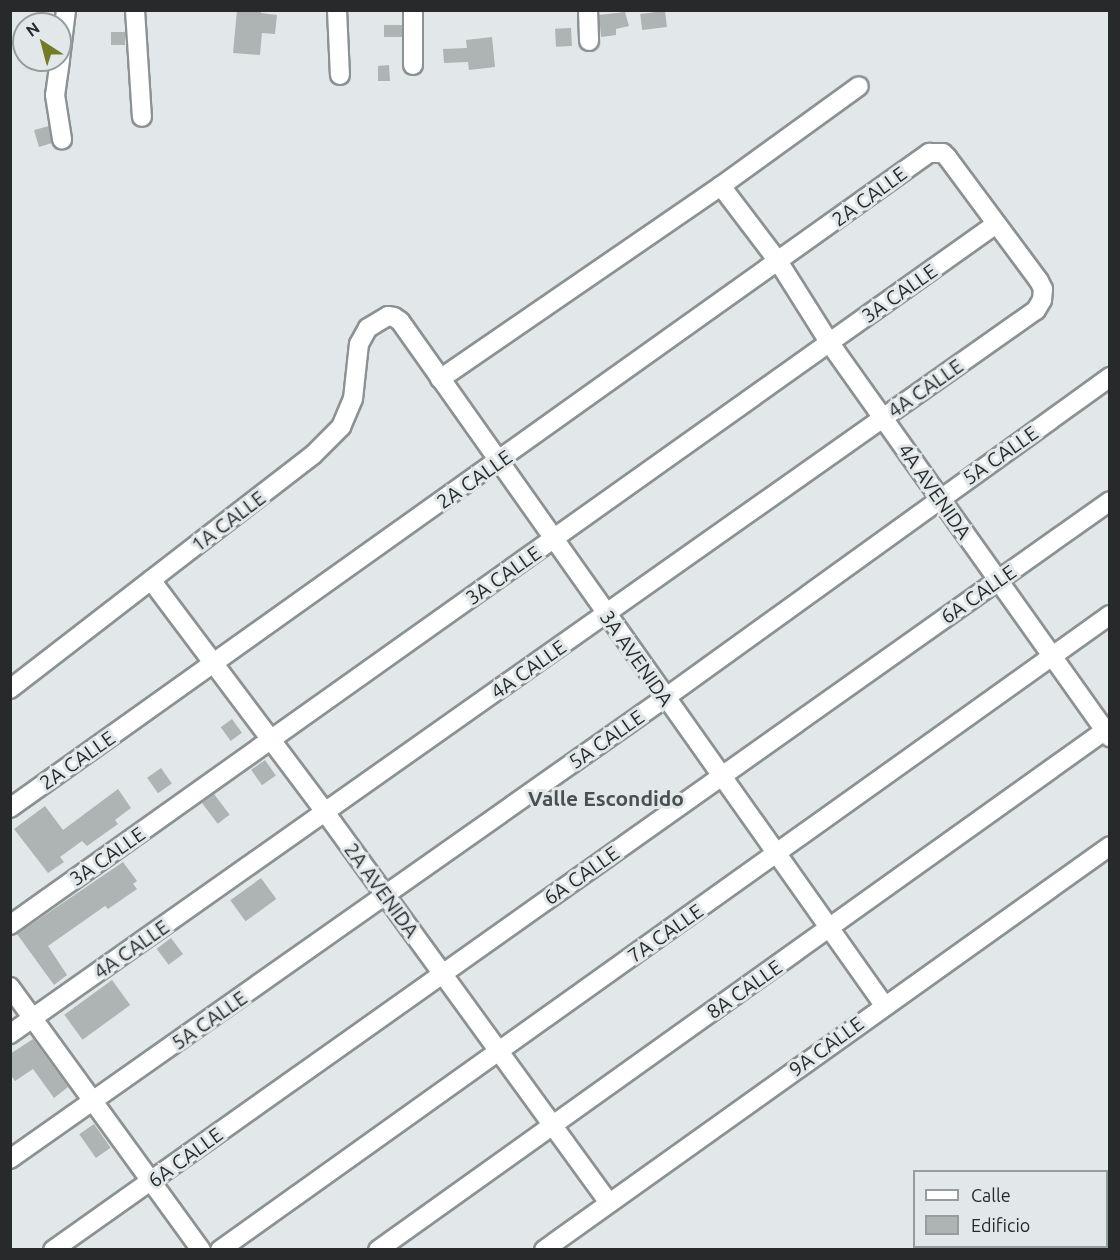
<!DOCTYPE html>
<html>
<head>
<meta charset="utf-8">
<style>
	body { margin:0 }
	#map { position:relative; width:1120px; height:1260px; overflow:hidden; background:#e2e8e9; font-family:Ubuntu,sans-serif }
	div>[style] { position:absolute }
	.stream>* { height:4.5px; margin:-2.25px; padding:0 2.25px; transform-origin:2.25px; border-radius:2.25px; background:#9ec2eb }
	.building>* { inset:0; background:#adb4b3; transform-origin:0 0 }
	.roads { filter:drop-shadow(2px 0 #8c9293) drop-shadow(-2px 0 #8c9293) drop-shadow(0 2px #8c9293) drop-shadow(0 -2px #8c9293) }
	.street>* { height:18px; margin:-9px; padding:0 9px; transform-origin:9px; border-radius:9px; background:#fff }
	span { translate:-50% -50%; white-space:nowrap; text-align:center; line-height:1.15; -webkit-text-stroke:6px #e2e8e9; paint-order:stroke }
	.street-label { font-size:20px; color:#27292a }
	.neighbourhood-label { font-size:21px; color:#4a4f50; font-weight:700 }
	.frame { position:absolute; inset:0; border:12px solid #27292a; pointer-events:none }
	.legend { position:absolute; left:913px; top:1170px; width:195px; height:78px; box-sizing:border-box; background:#e2e8e9; border:2px solid #979c9d; margin:0; padding:8px 10px; list-style:none; font-size:18px; color:#27292a }
	.legend li { display:flex; align-items:center; gap:12px; height:30px }
	.legend b { width:30px; border:2px solid #979c9d }
	.north { position:absolute; left:12px; top:12px; width:60px; height:60px; box-sizing:border-box; background:#e2e8e9; border:2px solid #979c9d; border-radius:50%; rotate:324deg; font-size:16px; font-weight:700; line-height:24px; text-align:center; color:#27292a }
	.north::after { content:''; display:block; margin:auto; width:21px; height:27px; background:#757b24; clip-path:polygon(50% 0,100% 100%,50% 72%,0 100%) }
</style>
</head>
<body>
<div id="map">
	<div class="stream">
		<i style="left:1106px;top:1178px;width:4px;rotate:-27deg"></i>
		<i style="left:961px;top:1250px;width:9px;rotate:-27deg"></i>
	</div>
	<div class="building">
		<i style="clip-path:polygon(237px 10px,261px 10px,261px 13px,277px 15px,275px 34px,262px 33px,260px 55px,233px 53px)"></i>
		<i style="left:665px;top:11px;width:16px;height:25px;rotate:83deg"></i>
		<i style="clip-path:polygon(625px 12px,629px 26px,616px 29px,616px 35px,601px 37px,599px 15px)"></i>
		<i style="left:402px;top:25px;width:12px;height:18px;rotate:90deg"></i>
		<i style="left:571px;top:28px;width:18px;height:16px;rotate:87deg"></i>
		<i style="left:111px;top:32px;width:14px;height:13px"></i>
		<i style="clip-path:polygon(492px 37px,495px 67px,469px 70px,468px 62px,444px 63px,443px 49px,467px 48px,466px 40px)"></i>
		<i style="clip-path:polygon(389px 65px,390px 81px,378px 81px,378px 66px)"></i>
		<i style="clip-path:polygon(49px 126px,52px 143px,39px 147px,34px 130px)"></i>
		<i style="left:232px;top:719px;width:17px;height:14px;rotate:54deg"></i>
		<i style="left:265px;top:760px;width:19px;height:17px;rotate:55deg"></i>
		<i style="left:161px;top:768px;width:19px;height:17px;rotate:55deg"></i>
		<i style="clip-path:polygon(118px 789px,131px 808px,115px 820px,118px 824px,87px 846px,82px 841px,60px 857px,64px 862px,48px 873px,14px 829px,45px 806px,63px 830px)"></i>
		<i style="left:214px;top:794px;width:26px;height:15px;rotate:53deg"></i>
		<i style="clip-path:polygon(123px 862px,137px 881px,133px 884px,137px 889px,108px 909px,105px 906px,48px 946px,67px 975px,54px 985px,17px 934px)"></i>
		<i style="left:261px;top:878px;width:26px;height:38px;rotate:54deg"></i>
		<i style="left:171px;top:938px;width:20px;height:18px;rotate:53deg"></i>
		<i style="left:112px;top:980px;width:31px;height:59px;rotate:54deg"></i>
		<i style="clip-path:polygon(33px 1039px,68px 1087px,54px 1098px,33px 1069px,15px 1081px,10px 1074px,10px 1054px)"></i>
		<i style="left:94px;top:1124px;width:29px;height:18px;rotate:55deg"></i>
	</div>
	<div class="roads">
		<div class="street">
			<i style="left:135px;top:10px;width:107px;rotate:86.3deg"></i>
			<i style="left:337px;top:10px;width:65px;rotate:87.4deg"></i>
			<i style="left:413px;top:10px;width:55px;rotate:90deg"></i>
			<i style="left:588px;top:10px;width:31px;rotate:88deg"></i>
			<i style="left:60px;top:59px;width:49px;rotate:-83deg"></i>
			<i style="left:60px;top:60px;width:35px;rotate:98deg"></i>
			<i style="left:55px;top:95px;width:45px;rotate:81deg"></i>
			<i style="left:721px;top:186px;width:94px;rotate:52.8deg"></i>
			<i style="left:778px;top:261px;width:96px;rotate:57.8deg"></i>
			<i style="left:829px;top:342px;width:485px;rotate:54.6deg"></i>
			<i style="left:440px;top:379px;width:341px;rotate:-34.5deg"></i>
			<i style="left:721px;top:186px;width:170px;rotate:-35.9deg"></i>
			<i style="left:151px;top:580px;width:290px;rotate:53.1deg"></i>
			<i style="left:325px;top:812px;width:483px;rotate:54deg"></i>
			<i style="left:10px;top:689px;width:383px;rotate:-37.7deg"></i>
			<i style="left:313px;top:455px;width:40px;rotate:-45deg"></i>
			<i style="left:341px;top:427px;width:30px;rotate:-67deg"></i>
			<i style="left:353px;top:399px;width:55px;rotate:-83.8deg"></i>
			<i style="left:359px;top:344px;width:18px;rotate:-61deg"></i>
			<i style="left:368px;top:328px;width:23px;rotate:-31deg"></i>
			<i style="left:388px;top:316px;width:6px;rotate:9deg"></i>
			<i style="left:394px;top:317px;width:7px;rotate:34deg"></i>
			<i style="left:400px;top:321px;width:838px;rotate:54.72deg"></i>
			<i style="left:10px;top:808px;width:1129px;rotate:-35.48deg"></i>
			<i style="left:929px;top:153px;width:14px"></i>
			<i style="left:943px;top:153px;width:6px;rotate:45deg"></i>
			<i style="left:947px;top:157px;width:154px;rotate:53.4deg"></i>
			<i style="left:1039px;top:281px;width:9px;rotate:63deg"></i>
			<i style="left:1043px;top:289px;width:11px;rotate:95deg"></i>
			<i style="left:1042px;top:300px;width:12px;rotate:121deg"></i>
			<i style="left:1036px;top:310px;width:1256px;rotate:144.79deg"></i>
			<i style="left:10px;top:925px;width:1210px;rotate:-35.41deg"></i>
			<i style="left:10px;top:987px;width:325px;rotate:54deg"></i>
			<i style="left:10px;top:1159px;width:801px;rotate:-35.14deg"></i>
			<i style="left:665px;top:698px;width:549px;rotate:-35.8deg"></i>
			<i style="left:53px;top:1250px;width:1295px;rotate:-35.32deg"></i>
			<i style="left:220px;top:1250px;width:1093px;rotate:-35.51deg"></i>
			<i style="left:378px;top:1250px;width:900px;rotate:-35.55deg"></i>
			<i style="left:544px;top:1250px;width:695px;rotate:-35.52deg"></i>
		</div>
	</div>
	<div class="street-label">
		<span style="left:869px;top:196px;rotate:-36deg">2A CALLE</span>
		<span style="left:899px;top:293px;rotate:-35deg">3A CALLE</span>
		<span style="left:925px;top:388px;rotate:-35deg">4A CALLE</span>
		<span style="left:1000px;top:455px;rotate:-35deg">5A CALLE</span>
		<span style="left:474px;top:479px;rotate:-35deg">2A CALLE</span>
		<span style="left:935px;top:491px;rotate:55deg">4A AVENIDA</span>
		<span style="left:228px;top:521px;rotate:-37deg">1A CALLE</span>
		<span style="left:503px;top:575px;rotate:-35deg">3A CALLE</span>
		<span style="left:978px;top:594px;rotate:-35deg">6A CALLE</span>
		<span style="left:637px;top:658px;rotate:55deg">3A AVENIDA</span>
		<span style="left:528px;top:669px;rotate:-35deg">4A CALLE</span>
		<span style="left:606px;top:739px;rotate:-35deg">5A CALLE</span>
		<span style="left:77px;top:760px;rotate:-35deg">2A CALLE</span>
		<span style="left:107px;top:856px;rotate:-35deg">3A CALLE</span>
		<span style="left:581px;top:875px;rotate:-35deg">6A CALLE</span>
		<span style="left:382px;top:890px;rotate:54deg">2A AVENIDA</span>
		<span style="left:665px;top:933px;rotate:-35deg">7A CALLE</span>
		<span style="left:131px;top:949px;rotate:-35deg">4A CALLE</span>
		<span style="left:744px;top:989px;rotate:-35deg">8A CALLE</span>
		<span style="left:209px;top:1020px;rotate:-35deg">5A CALLE</span>
		<span style="left:826px;top:1046px;rotate:-36deg">9A CALLE</span>
		<span style="left:185px;top:1157px;rotate:-36deg">6A CALLE</span>
	</div>
	<div class="neighbourhood-label">
		<span style="left:606px;top:798px">Valle Escondido</span>
	</div>
	<div class="frame"></div>
	<ul class="legend">
	<li><b style="height:8px;background:#fff"></b>Calle</li>
	<li><b style="height:16px;background:#adb4b3"></b>Edificio</li>
	</ul>
	<div class="north">N</div>
</div>
</body>
</html>
